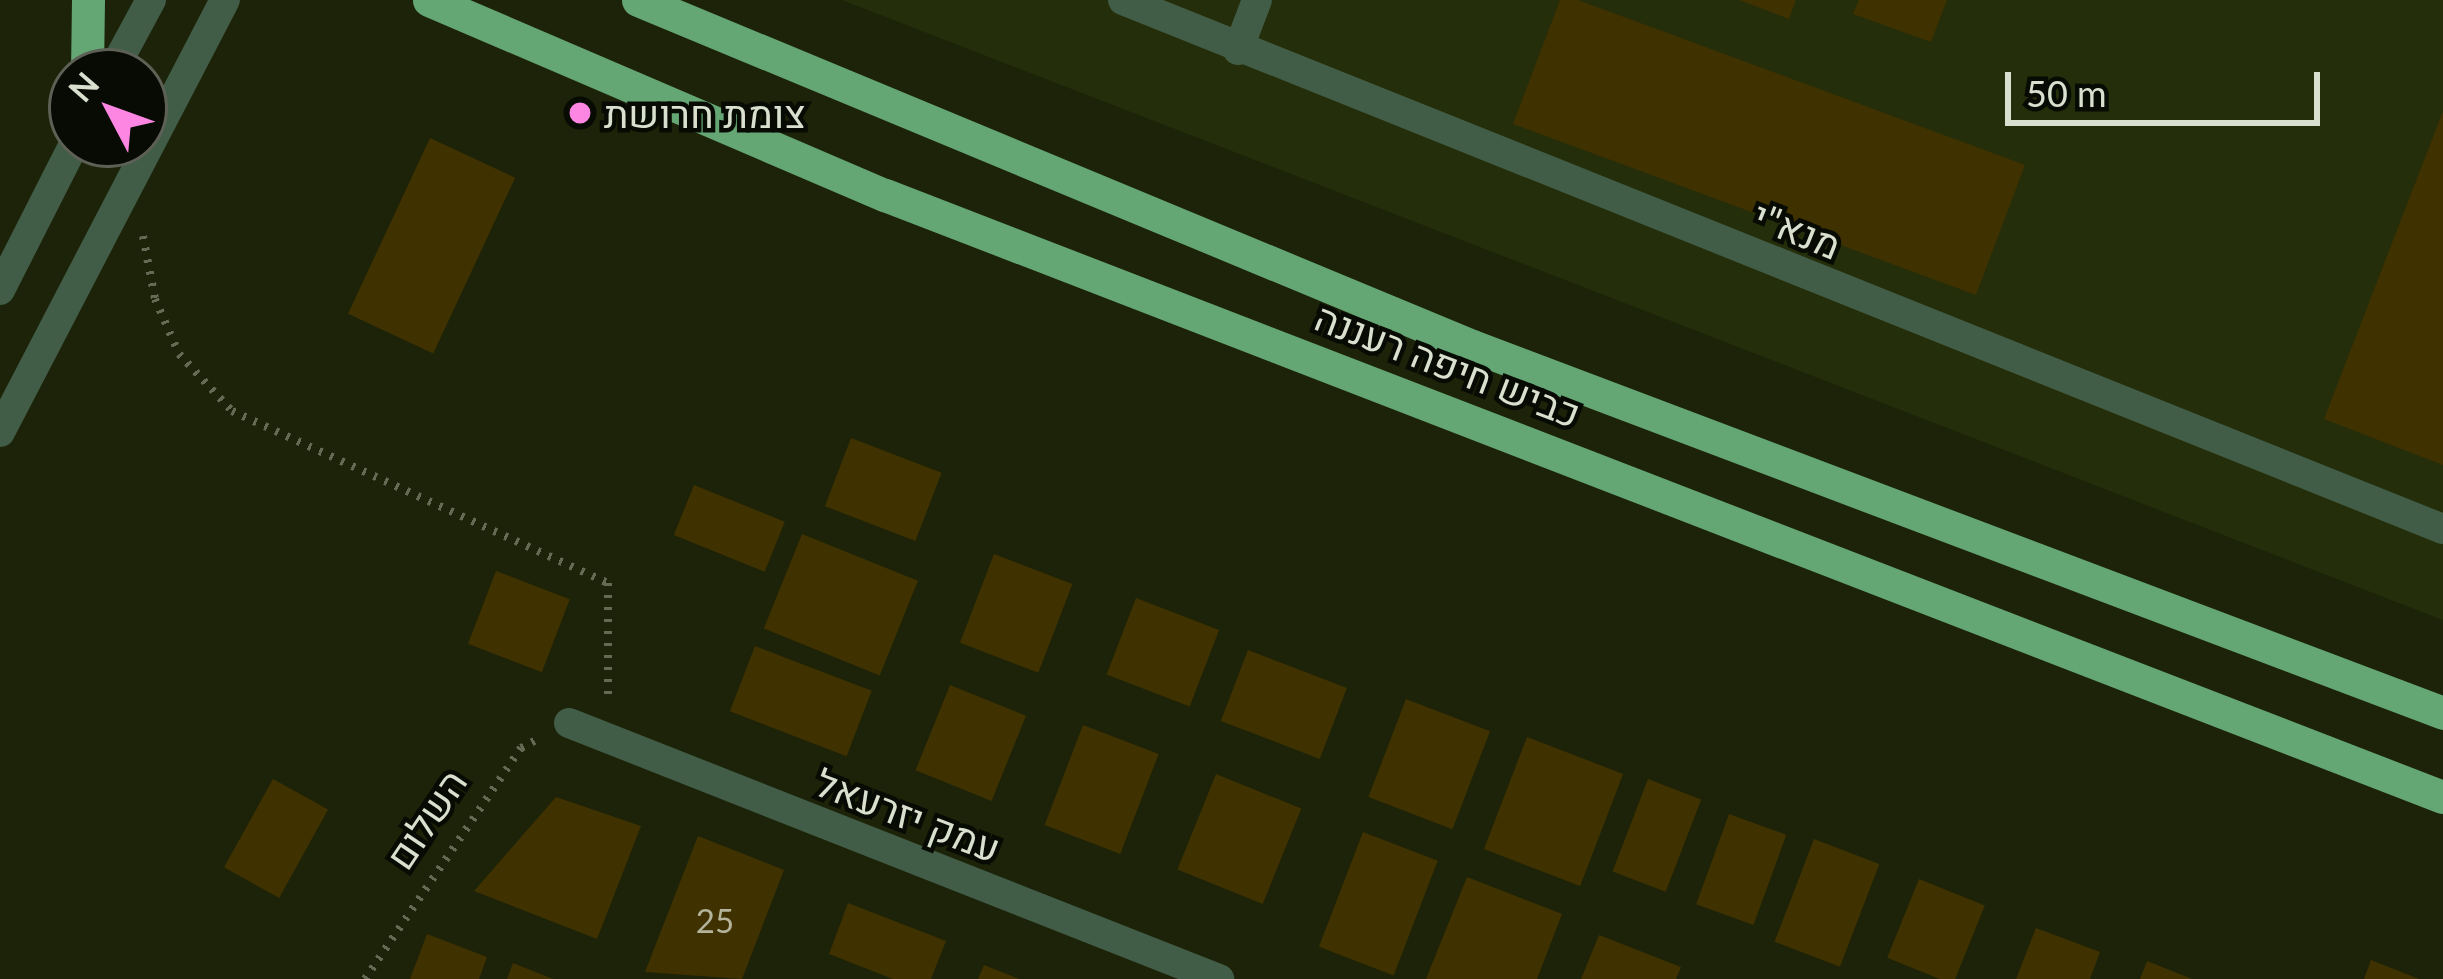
<!DOCTYPE html>
<html>
<head>
<meta charset="utf-8">
<style>
	body { margin:0 }
	#map { position:relative; width:2443px; height:979px; overflow:hidden; background:#1d2308; font-family:Lato,Heebo,sans-serif }
	div>[style] { position:absolute }
	.built>* { inset:0; background:#252e0a }
	.building>* { inset:0; background:#3f3100; transform-origin:0 0 }
	.path>* { height:8px; margin-top:-4px; transform-origin:0; background:repeating-linear-gradient(90deg,#646a53 0 3px,transparent 0 12px) }
	.minor>* { height:30px; margin:-15px; padding:0 15px; transform-origin:15px; border-radius:15px; background:#415d47 }
	.tertiary>* { height:30px; margin:-15px; padding:0 15px; transform-origin:15px; border-radius:15px; background:#415d47 }
	.trunk>* { height:33px; margin:-16.5px; padding:0 16.5px; transform-origin:16.5px; border-radius:16.5px; background:#64a674 }
	.dots>* { width:33px; height:33px; translate:-50% -50%; box-sizing:border-box; border:6px solid #080b03; border-radius:50% }
	span { translate:-50% -50%; white-space:nowrap; text-align:center; line-height:1.15; -webkit-text-stroke:9px #080b03; paint-order:stroke }
	.number-label { font-size:33px; color:#b3b49b }
	.number-label span { -webkit-text-stroke-width:0 }
	.poi-label { font-size:39px; color:#dae0cf }
	.left { translate:0 -50%; text-align:left }
	.street-label { font-size:39px; color:#dae0cf }
	.north { position:absolute; left:48px; top:48px; width:120px; height:120px; box-sizing:border-box; background:#080b03; border:3px solid #5c6055; border-radius:50%; rotate:311deg; font-size:33px; font-weight:700; line-height:48px; text-align:center; color:#dae0cf }
	.north::after { content:''; display:block; margin:auto; width:42px; height:54px; background:#fd86e3; clip-path:polygon(50% 0,100% 100%,50% 72%,0 100%) }
	.scale { position:absolute; left:2005px; top:72px; width:315px; height:54px; box-sizing:border-box; border:6px solid #dae0cf; border-top:0; padding-left:15px; font-size:36px; line-height:42px; white-space:nowrap; color:#dae0cf; -webkit-text-stroke:9px #080b03; paint-order:stroke }
</style>
</head>
<body>
<div id="map">
	<div class="built">
		<i style="clip-path:polygon(842px 0,2443px 0,2443px 620px)"></i>
	</div>
	<div class="building">
		<i style="clip-path:polygon(1560px 0,1578px 0,2025px 165px,1976px 295px,1513px 124px)"></i>
		<i style="clip-path:polygon(1739px 0,1796px 0,1789px 19px)"></i>
		<i style="clip-path:polygon(1859px 0,1947px 0,1931px 42px,1853px 14px)"></i>
		<i style="clip-path:polygon(2443px 111px,2443px 465px,2324px 419px)"></i>
		<i style="left:430px;top:138px;width:94px;height:194px;rotate:25deg"></i>
		<i style="left:851px;top:438px;width:97px;height:73px;rotate:21deg"></i>
		<i style="left:694px;top:485px;width:98px;height:54px;rotate:22deg"></i>
		<i style="left:802px;top:534px;width:125px;height:102px;rotate:22deg"></i>
		<i style="left:994px;top:554px;width:84px;height:95px;rotate:21deg"></i>
		<i style="left:496px;top:571px;width:79px;height:78px;rotate:21deg"></i>
		<i style="left:1136px;top:598px;width:89px;height:82px;rotate:21deg"></i>
		<i style="left:755px;top:646px;width:125px;height:70px;rotate:21deg"></i>
		<i style="left:1248px;top:650px;width:106px;height:76px;rotate:21deg"></i>
		<i style="left:950px;top:685px;width:82px;height:92px;rotate:22deg"></i>
		<i style="left:1406px;top:699px;width:90px;height:105px;rotate:21deg"></i>
		<i style="left:1083px;top:725px;width:81px;height:107px;rotate:21deg"></i>
		<i style="left:1527px;top:737px;width:103px;height:120px;rotate:21deg"></i>
		<i style="left:1216px;top:774px;width:92px;height:103px;rotate:22deg"></i>
		<i style="left:273px;top:779px;width:63px;height:101px;rotate:29deg"></i>
		<i style="left:1648px;top:779px;width:57px;height:99px;rotate:21deg"></i>
		<i style="clip-path:polygon(556px 797px,641px 826px,597px 939px,474px 891px)"></i>
		<i style="left:1729px;top:814px;width:61px;height:96px;rotate:20deg"></i>
		<i style="left:1363px;top:832px;width:80px;height:123px;rotate:21deg"></i>
		<i style="clip-path:polygon(698px 836px,784px 870px,742px 979px,645px 972px)"></i>
		<i style="left:1814px;top:839px;width:70px;height:110px;rotate:21deg"></i>
		<i style="clip-path:polygon(1467px 877px,1562px 914px,1537px 979px,1426px 979px)"></i>
		<i style="left:1919px;top:879px;width:71px;height:85px;rotate:22deg"></i>
		<i style="clip-path:polygon(848px 903px,946px 941px,931px 979px,893px 979px,829px 954px)"></i>
		<i style="clip-path:polygon(2036px 928px,2100px 952px,2090px 979px,2016px 979px)"></i>
		<i style="clip-path:polygon(427px 934px,487px 957px,479px 979px,410px 979px)"></i>
		<i style="clip-path:polygon(1599px 935px,1681px 967px,1676px 979px,1581px 979px)"></i>
		<i style="clip-path:polygon(2371px 960px,2419px 979px,2364px 979px)"></i>
		<i style="clip-path:polygon(2147px 961px,2192px 979px,2140px 979px)"></i>
		<i style="clip-path:polygon(513px 963px,553px 979px,507px 979px)"></i>
		<i style="clip-path:polygon(984px 965px,1019px 979px,978px 979px)"></i>
	</div>
	<div class="path">
		<i style="left:143px;top:236px;width:64px;rotate:79.2deg"></i>
		<i style="left:155px;top:299px;width:60px;rotate:66.4deg"></i>
		<i style="left:179px;top:354px;width:78px;rotate:47.1deg"></i>
		<i style="left:232px;top:411px;width:413px;rotate:24.6deg"></i>
		<i style="left:608px;top:583px;width:120px;rotate:90deg"></i>
		<i style="left:365px;top:979px;width:279px;rotate:-56deg"></i>
		<i style="left:521px;top:748px;width:19px;rotate:-28deg"></i>
	</div>
	<div class="minor">
		<i style="left:1123px;top:0;width:1422px;rotate:21.84deg"></i>
		<i style="left:1238px;top:50px;width:53px;rotate:-69.2deg"></i>
		<i style="left:569px;top:723px;width:699px;rotate:21.5deg"></i>
	</div>
	<div class="tertiary">
		<i style="left:112px;top:72px;width:82px;rotate:-61.6deg"></i>
		<i style="left:0;top:290px;width:164px;rotate:-63.1deg"></i>
		<i style="left:0;top:432px;width:487px;rotate:-62.5deg"></i>
	</div>
	<div class="trunk">
		<i style="left:429px;top:0;width:496px;rotate:23.2deg"></i>
		<i style="left:885px;top:195px;width:1670px;rotate:21.13deg"></i>
		<i style="left:638px;top:0;width:903px;rotate:22.53deg"></i>
		<i style="left:1472px;top:346px;width:1038px;rotate:20.7deg"></i>
		<i style="left:87px;top:72px;width:72px;rotate:-89.2deg"></i>
	</div>
	<div class="dots">
		<i style="left:580px;top:113px;background:#fd86e3"></i>
	</div>
	<div class="number-label">
		<span style="left:715px;top:921px">25</span>
	</div>
	<div class="poi-label">
		<span class="left" style="left:604px;top:113px">צומת חרושת</span>
	</div>
	<div class="street-label">
		<span style="left:1797px;top:230px;rotate:22deg">מנא"י</span>
		<span style="left:1448px;top:365px;rotate:21deg">כביש חיפה רעננה</span>
		<span style="left:908px;top:815px;rotate:21deg">עמק יזרעאל</span>
		<span style="left:426px;top:819px;rotate:-56deg">השלום</span>
	</div>
	<div class="north">N</div>
	<div class="scale">50 m</div>
</div>
</body>
</html>
